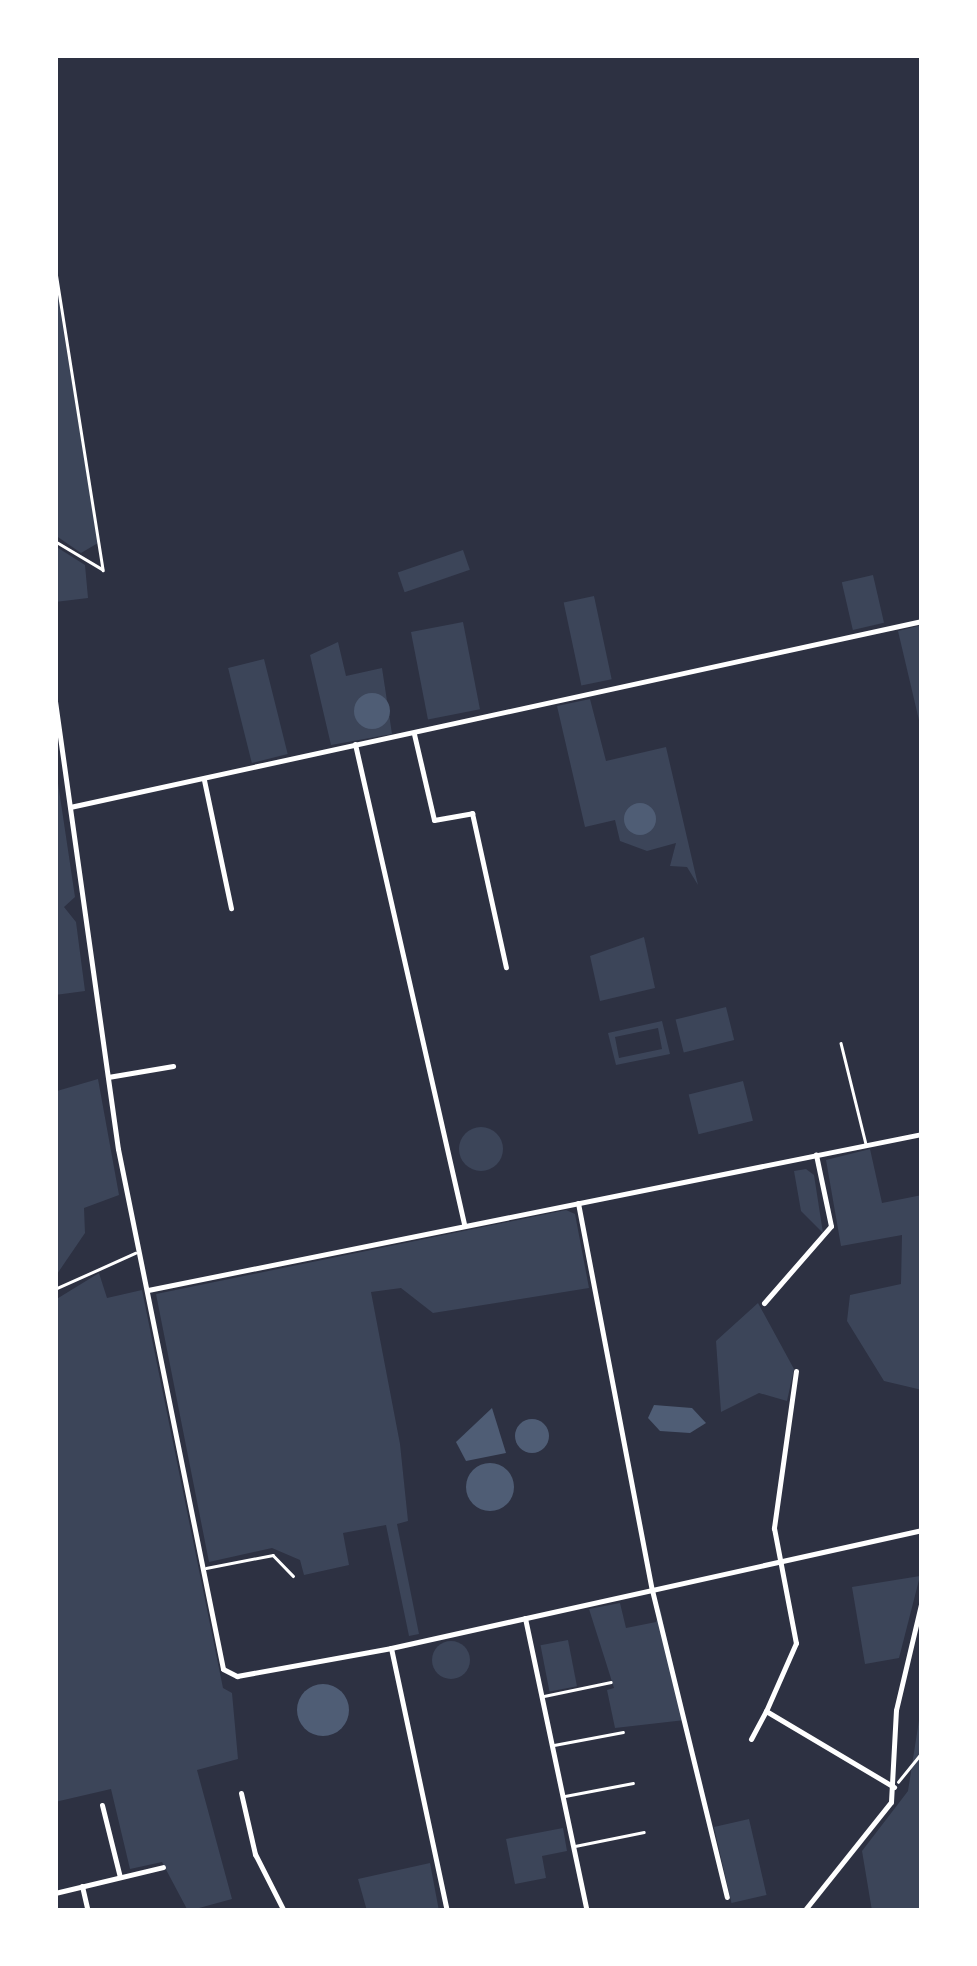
<!DOCTYPE html>
<html>
<head>
<meta charset="utf-8">
<style>
	body { margin:0 }
	#map { position:relative; width:977px; height:1966px; overflow:hidden; background:#2d3142; font-family:"Exo 2",sans-serif }
	div>[style] { position:absolute }
	.green>* { inset:0; background:#3c4559; transform-origin:0 0 }
	.round { border-radius:50% }
	.water>* { inset:0; background:#4f5d75 }
	.path>* { height:2.5px; margin:-1.25px; padding:0 1.25px; transform-origin:1.25px; border-radius:1.25px; background:#fff }
	.service>* { height:2.5px; margin:-1.25px; padding:0 1.25px; transform-origin:1.25px; border-radius:1.25px; background:#fff }
	.minor>* { height:5px; margin:-2.5px; padding:0 2.5px; transform-origin:2.5px; border-radius:2.5px; background:#fff }
	span { translate:-50% -50%; white-space:nowrap; text-align:center; line-height:1.15; -webkit-text-stroke:10px #fff; paint-order:stroke }
	.frame { position:absolute; inset:0; border:58px solid #fff; pointer-events:none }
</style>
</head>
<body>
<div id="map">
	<div class="green">
		<i style="clip-path:polygon(55px 278px,98px 543px,81px 553px,55px 535px)"></i>
		<i style="clip-path:polygon(55px 546px,85px 565px,88px 598px,55px 602px)"></i>
		<i style="left:463px;top:550px;width:21px;height:69px;rotate:71deg"></i>
		<i style="left:873px;top:575px;width:49px;height:32px;rotate:77deg"></i>
		<i style="left:594px;top:596px;width:85px;height:31px;rotate:78deg"></i>
		<i style="left:463px;top:622px;width:89px;height:53px;rotate:79deg"></i>
		<i style="clip-path:polygon(922px 625px,922px 733px,898px 631px)"></i>
		<i style="clip-path:polygon(338px 642px,346px 676px,382px 668px,392px 734px,331px 745px,310px 655px)"></i>
		<i style="left:264px;top:659px;width:98px;height:37px;rotate:76deg"></i>
		<i style="clip-path:polygon(590px 699px,606px 761px,666px 747px,698px 885px,687px 867px,670px 866px,676px 843px,647px 851px,620px 841px,615px 820px,585px 827px,557px 706px)"></i>
		<i style="clip-path:polygon(55px 763px,75px 897px,64px 907px,76px 922px,85px 991px,55px 995px)"></i>
		<i style="clip-path:polygon(644px 937px,655px 988px,600px 1001px,590px 956px)"></i>
		<i style="left:726px;top:1007px;width:34px;height:52px;rotate:76deg"></i>
		<i style="clip-path:polygon(evenodd,662px 1021px,670px 1054px,616px 1065px,608px 1033px,662px 1021px,658px 1028px,662px 1049px,619px 1058px,615px 1037px,658px 1028px)"></i>
		<i style="clip-path:polygon(98px 1079px,119px 1195px,84px 1208px,85px 1233px,55px 1277px,55px 1084px,57px 1091px)"></i>
		<i style="left:743px;top:1081px;width:41px;height:56px;rotate:76deg"></i>
		<i class="round" style="left:459px;top:1127px;width:44px;height:44px"></i>
		<i style="clip-path:polygon(870px 1149px,882px 1203px,922px 1195px,922px 1390px,884px 1381px,847px 1321px,850px 1295px,901px 1284px,902px 1235px,841px 1246px,826px 1160px)"></i>
		<i style="clip-path:polygon(806px 1169px,814px 1175px,823px 1233px,801px 1211px,794px 1171px)"></i>
		<i style="clip-path:polygon(566px 1210px,575px 1214px,589px 1288px,433px 1313px,401px 1288px,371px 1292px,400px 1444px,408px 1521px,397px 1524px,419px 1634px,409px 1636px,386px 1525px,343px 1533px,349px 1565px,304px 1575px,300px 1560px,272px 1548px,209px 1562px,156px 1294px)"></i>
		<i style="clip-path:polygon(99px 1273px,107px 1298px,142px 1290px,223px 1688px,232px 1693px,238px 1759px,197px 1770px,232px 1899px,188px 1911px,162px 1862px,130px 1869px,111px 1789px,55px 1802px,55px 1300px)"></i>
		<i style="clip-path:polygon(758px 1303px,794px 1369px,787px 1401px,759px 1393px,721px 1412px,716px 1341px)"></i>
		<i style="clip-path:polygon(920px 1576px,899px 1658px,865px 1664px,852px 1587px)"></i>
		<i style="clip-path:polygon(620px 1603px,626px 1628px,656px 1622px,660px 1608px,685px 1720px,615px 1728px,607px 1690px,614px 1688px,589px 1609px)"></i>
		<i style="left:568px;top:1640px;width:47px;height:28px;rotate:79deg"></i>
		<i class="round" style="left:432px;top:1641px;width:38px;height:38px"></i>
		<i style="clip-path:polygon(922px 1701px,922px 1911px,872px 1911px,862px 1851px,908px 1791px)"></i>
		<i style="left:749px;top:1819px;width:78px;height:36px;rotate:77deg"></i>
		<i style="clip-path:polygon(563px 1828px,567px 1851px,542px 1856px,546px 1878px,515px 1884px,506px 1839px)"></i>
		<i style="clip-path:polygon(430px 1863px,439px 1911px,367px 1911px,358px 1879px)"></i>
	</div>
	<div class="water">
		<i class="round" style="left:354px;top:693px;width:36px;height:36px"></i>
		<i class="round" style="left:624px;top:803px;width:32px;height:32px"></i>
		<i style="clip-path:polygon(654px 1405px,692px 1408px,706px 1423px,690px 1433px,660px 1431px,648px 1418px)"></i>
		<i style="clip-path:polygon(492px 1408px,506px 1453px,466px 1461px,456px 1442px)"></i>
		<i class="round" style="left:515px;top:1419px;width:34px;height:34px"></i>
		<i class="round" style="left:466px;top:1463px;width:48px;height:48px"></i>
		<i class="round" style="left:297px;top:1684px;width:52px;height:52px"></i>
	</div>
	<div class="path">
		<i style="left:898px;top:1782px;width:38px;rotate:-51deg"></i>
	</div>
	<div class="service">
		<i style="left:55px;top:266px;width:308px;rotate:81deg"></i>
		<i style="left:55px;top:541px;width:55px;rotate:30.8deg"></i>
		<i style="left:841px;top:1043px;width:104px;rotate:76.1deg"></i>
		<i style="left:55px;top:1289px;width:88px;rotate:-24.2deg"></i>
		<i style="left:206px;top:1568px;width:68px;rotate:-11deg"></i>
		<i style="left:273px;top:1555px;width:29px;rotate:46deg"></i>
		<i style="left:544px;top:1696px;width:68px;rotate:-11.8deg"></i>
		<i style="left:554px;top:1745px;width:70px;rotate:-10.7deg"></i>
		<i style="left:565px;top:1796px;width:69px;rotate:-10.8deg"></i>
		<i style="left:575px;top:1846px;width:70px;rotate:-11.5deg"></i>
	</div>
	<div class="minor">
		<i style="left:55px;top:701px;width:452px;rotate:82deg"></i>
		<i style="left:118px;top:1149px;width:530px;rotate:78.58deg"></i>
		<i style="left:223px;top:1669px;width:16px;rotate:27deg"></i>
		<i style="left:237px;top:1676px;width:157px;rotate:-10.3deg"></i>
		<i style="left:391px;top:1648px;width:269px;rotate:78deg"></i>
		<i style="left:414px;top:734px;width:88px;rotate:76.9deg"></i>
		<i style="left:434px;top:820px;width:39px;rotate:-10deg"></i>
		<i style="left:472px;top:813px;width:158px;rotate:77.6deg"></i>
		<i style="left:355px;top:744px;width:492px;rotate:77.2deg"></i>
		<i style="left:204px;top:780px;width:131px;rotate:78.1deg"></i>
		<i style="left:70px;top:807px;width:872px;rotate:-12.32deg"></i>
		<i style="left:108px;top:1077px;width:66px;rotate:-9.6deg"></i>
		<i style="left:578px;top:1203px;width:394px;rotate:79.2deg"></i>
		<i style="left:652px;top:1590px;width:316px;rotate:76.3deg"></i>
		<i style="left:148px;top:1290px;width:790px;rotate:-11.4deg"></i>
		<i style="left:764px;top:1303px;width:102px;rotate:-49deg"></i>
		<i style="left:831px;top:1226px;width:73px;rotate:-101.9deg"></i>
		<i style="left:796px;top:1371px;width:159px;rotate:98deg"></i>
		<i style="left:774px;top:1528px;width:117px;rotate:79.2deg"></i>
		<i style="left:796px;top:1643px;width:74px;rotate:113.8deg"></i>
		<i style="left:766px;top:1711px;width:149px;rotate:30.7deg"></i>
		<i style="left:525px;top:1618px;width:299px;rotate:78.1deg"></i>
		<i style="left:391px;top:1648px;width:544px;rotate:-12.53deg"></i>
		<i style="left:751px;top:1739px;width:32px;rotate:-62deg"></i>
		<i style="left:241px;top:1793px;width:63px;rotate:77.1deg"></i>
		<i style="left:255px;top:1854px;width:64px;rotate:63deg"></i>
		<i style="left:102px;top:1805px;width:74px;rotate:76deg"></i>
		<i style="left:82px;top:1886px;width:26px;rotate:77deg"></i>
		<i style="left:55px;top:1893px;width:111px;rotate:-13.5deg"></i>
		<i style="left:804px;top:1911px;width:139px;rotate:-51.4deg"></i>
		<i style="left:891px;top:1802px;width:92px;rotate:-86.9deg"></i>
		<i style="left:896px;top:1710px;width:113px;rotate:-76.7deg"></i>
	</div>
	<div class="frame"></div>
</div>
</body>
</html>
